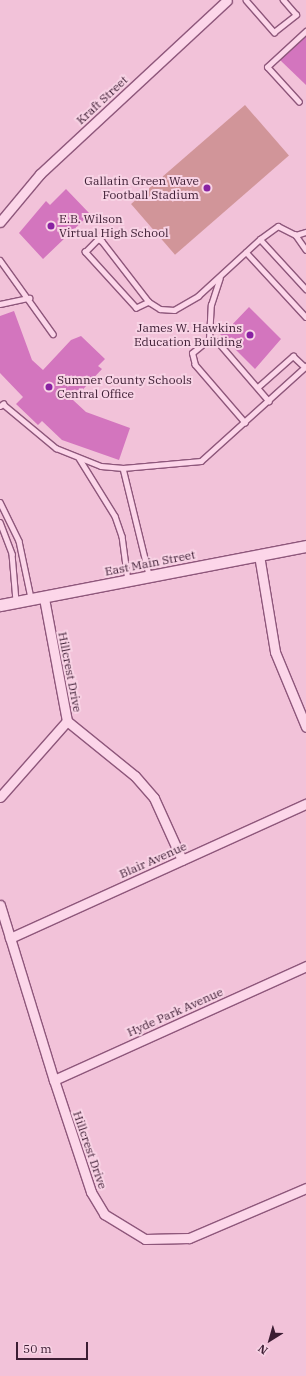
<!DOCTYPE html>
<html>
<head>
<meta charset="utf-8">
<style>
	body { margin:0 }
	#map { position:relative; width:306px; height:1376px; overflow:hidden; background:#f2c2d9; font-family:"IBM Plex Serif",serif }
	div>[style] { position:absolute }
	.green>* { inset:0; background:#d19599; transform-origin:0 0 }
	.building>* { inset:0; background:#d375be }
	.roads { filter:drop-shadow(1px 0 #8e577b) drop-shadow(-1px 0 #8e577b) drop-shadow(0 1px #8e577b) drop-shadow(0 -1px #8e577b) }
	.service>* { height:4.5px; margin:-2.25px; padding:0 2.25px; transform-origin:2.25px; border-radius:2.25px; background:#fcd6e9 }
	.minor>* { height:9px; margin:-4.5px; padding:0 4.5px; transform-origin:4.5px; border-radius:4.5px; background:#fcd6e9 }
	.tertiary>* { height:11px; margin:-5.5px; padding:0 5.5px; transform-origin:5.5px; border-radius:5.5px; background:#fcd6e9 }
	.dots>* { width:11px; height:11px; translate:-50% -50%; box-sizing:border-box; border:2px solid #f8d3e5; border-radius:50% }
	span { translate:-50% -50%; white-space:nowrap; text-align:center; line-height:1.15; -webkit-text-stroke:4px #f8d3e5; paint-order:stroke }
	.street-label { font-size:12px; color:#3c1d33 }
	.poi-label { font-size:12px; color:#3c1d33 }
	.right { translate:-100% -50%; text-align:right }
	.left { translate:0 -50%; text-align:left }
	.north { position:absolute; left:250px; top:1320px; width:40px; height:40px; -webkit-text-stroke:3px #f8d3e5; paint-order:stroke; rotate:217deg; font-size:11px; font-weight:700; line-height:16px; text-align:center; color:#3c1d33 }
	.north::after { content:''; display:block; margin:auto; width:14px; height:18px; background:#3c1d33; clip-path:polygon(50% 0,100% 100%,50% 72%,0 100%) }
	.scale { position:absolute; left:16px; top:1342px; width:72px; height:18px; box-sizing:border-box; border:2px solid #3c1d33; border-top:0; padding-left:5px; font-size:12px; line-height:14px; white-space:nowrap; color:#3c1d33; -webkit-text-stroke:3px #f8d3e5; paint-order:stroke }
</style>
</head>
<body>
<div id="map">
	<div class="green">
		<i style="left:245px;top:105px;width:67px;height:151px;rotate:49deg"></i>
	</div>
	<div class="building">
		<i style="clip-path:polygon(306px 36px,306px 85px,280px 60px)"></i>
		<i style="clip-path:polygon(66px 189px,90px 214px,43px 259px,19px 233px,46px 201px,50px 205px)"></i>
		<i style="clip-path:polygon(249px 307px,281px 339px,255px 369px,218px 332px,226px 325px,229px 328px)"></i>
		<i style="clip-path:polygon(14px 311px,32px 360px,43px 370px,71px 340px,81px 336px,105px 359px,98px 366px,102px 369px,73px 400px,86px 412px,130px 428px,119px 460px,62px 440px,42px 421px,38px 425px,16px 404px,23px 397px,0 373px,0 316px)"></i>
	</div>
	<div class="roads">
		<div class="service">
			<i style="left:246px;top:0;width:43px;rotate:48.8deg"></i>
			<i style="left:274px;top:32px;width:28px;rotate:-38deg"></i>
			<i style="left:296px;top:15px;width:20px;rotate:-131deg"></i>
			<i style="left:299px;top:102px;width:47px;rotate:-132.4deg"></i>
			<i style="left:267px;top:67px;width:53px;rotate:-42.7deg"></i>
			<i style="left:295px;top:234px;width:19px;rotate:55deg"></i>
			<i style="left:260px;top:239px;width:22px;rotate:-36deg"></i>
			<i style="left:278px;top:226px;width:20px;rotate:27deg"></i>
			<i style="left:296px;top:235px;width:10px;rotate:-17deg"></i>
			<i style="left:246px;top:252px;width:88px;rotate:47.3deg"></i>
			<i style="left:0;top:260px;width:91px;rotate:54.4deg"></i>
			<i style="left:149px;top:302px;width:14px;rotate:155deg"></i>
			<i style="left:136px;top:308px;width:76px;rotate:-132.3deg"></i>
			<i style="left:85px;top:252px;width:18px;rotate:-45deg"></i>
			<i style="left:98px;top:239px;width:4px;rotate:27deg"></i>
			<i style="left:102px;top:241px;width:77px;rotate:52.4deg"></i>
			<i style="left:149px;top:302px;width:13px;rotate:32deg"></i>
			<i style="left:160px;top:309px;width:14px;rotate:4deg"></i>
			<i style="left:174px;top:310px;width:28px;rotate:-30deg"></i>
			<i style="left:198px;top:296px;width:84px;rotate:-42.6deg"></i>
			<i style="left:260px;top:239px;width:68px;rotate:47.4deg"></i>
			<i style="left:0;top:304px;width:30px;rotate:-12deg"></i>
			<i style="left:209px;top:339px;width:34px;rotate:-87deg"></i>
			<i style="left:211px;top:305px;width:28px;rotate:-72deg"></i>
			<i style="left:258px;top:387px;width:47px;rotate:-41.5deg"></i>
			<i style="left:293px;top:356px;width:16px;rotate:43deg"></i>
			<i style="left:0;top:406px;width:4px;rotate:-34deg"></i>
			<i style="left:3px;top:404px;width:69px;rotate:39.7deg"></i>
			<i style="left:56px;top:448px;width:48px;rotate:21.8deg"></i>
			<i style="left:101px;top:466px;width:22px;rotate:5deg"></i>
			<i style="left:123px;top:468px;width:78px;rotate:-5.1deg"></i>
			<i style="left:201px;top:461px;width:142px;rotate:-42.1deg"></i>
			<i style="left:245px;top:423px;width:77px;rotate:-130.8deg"></i>
			<i style="left:195px;top:365px;width:12px;rotate:-104deg"></i>
			<i style="left:192px;top:353px;width:22px;rotate:-39deg"></i>
			<i style="left:209px;top:339px;width:9px;rotate:18deg"></i>
			<i style="left:218px;top:342px;width:78px;rotate:49.2deg"></i>
			<i style="left:79px;top:458px;width:68px;rotate:58.2deg"></i>
			<i style="left:115px;top:516px;width:21px;rotate:71deg"></i>
			<i style="left:122px;top:536px;width:45px;rotate:82.4deg"></i>
			<i style="left:123px;top:468px;width:110px;rotate:76.3deg"></i>
			<i style="left:0;top:502px;width:43px;rotate:64deg"></i>
			<i style="left:19px;top:541px;width:58px;rotate:78.1deg"></i>
			<i style="left:0;top:522px;width:34px;rotate:69deg"></i>
			<i style="left:12px;top:554px;width:47px;rotate:85.1deg"></i>
		</div>
		<div class="minor">
			<i style="left:0;top:222px;width:62px;rotate:-50.2deg"></i>
			<i style="left:40px;top:174px;width:255px;rotate:-42.9deg"></i>
			<i style="left:259px;top:555px;width:98px;rotate:80.6deg"></i>
			<i style="left:275px;top:652px;width:81px;rotate:67.5deg"></i>
			<i style="left:67px;top:721px;width:87px;rotate:39deg"></i>
			<i style="left:135px;top:776px;width:29px;rotate:49deg"></i>
			<i style="left:154px;top:798px;width:68px;rotate:65.7deg"></i>
			<i style="left:0;top:797px;width:101px;rotate:-48.6deg"></i>
			<i style="left:67px;top:721px;width:125px;rotate:-100.6deg"></i>
			<i style="left:0;top:905px;width:183px;rotate:72.9deg"></i>
			<i style="left:54px;top:1080px;width:118px;rotate:71.7deg"></i>
			<i style="left:91px;top:1192px;width:26px;rotate:59deg"></i>
			<i style="left:104px;top:1214px;width:48px;rotate:31.4deg"></i>
			<i style="left:145px;top:1239px;width:44px;rotate:-1.3deg"></i>
			<i style="left:189px;top:1238px;width:127px;rotate:-23.1deg"></i>
			<i style="left:10px;top:938px;width:325px;rotate:-24.4deg"></i>
			<i style="left:54px;top:1080px;width:277px;rotate:-24.3deg"></i>
		</div>
		<div class="tertiary">
			<i style="left:0;top:605px;width:312px;rotate:-10.9deg"></i>
		</div>
	</div>
	<div class="dots">
		<i style="left:207px;top:188px;background:#8922a2"></i>
		<i style="left:51px;top:226px;background:#8922a2"></i>
		<i style="left:250px;top:335px;background:#8922a2"></i>
		<i style="left:49px;top:387px;background:#8922a2"></i>
	</div>
	<div class="street-label">
		<span style="left:102px;top:100px;rotate:-43deg">Kraft Street</span>
		<span style="left:150px;top:563px;rotate:-11deg">East Main Street</span>
		<span style="left:70px;top:672px;rotate:79deg">Hillcrest Drive</span>
		<span style="left:153px;top:860px;rotate:-24deg">Blair Avenue</span>
		<span style="left:175px;top:1012px;rotate:-24deg">Hyde Park Avenue</span>
		<span style="left:90px;top:1150px;rotate:71deg">Hillcrest Drive</span>
	</div>
	<div class="poi-label">
		<span class="right" style="left:199px;top:188px">Gallatin Green Wave<br>Football Stadium</span>
		<span class="left" style="left:59px;top:226px">E.B. Wilson<br>Virtual High School</span>
		<span class="right" style="left:242px;top:335px">James W. Hawkins<br>Education Building</span>
		<span class="left" style="left:57px;top:387px">Sumner County Schools<br>Central Office</span>
	</div>
	<div class="north">N</div>
	<div class="scale">50 m</div>
</div>
</body>
</html>
